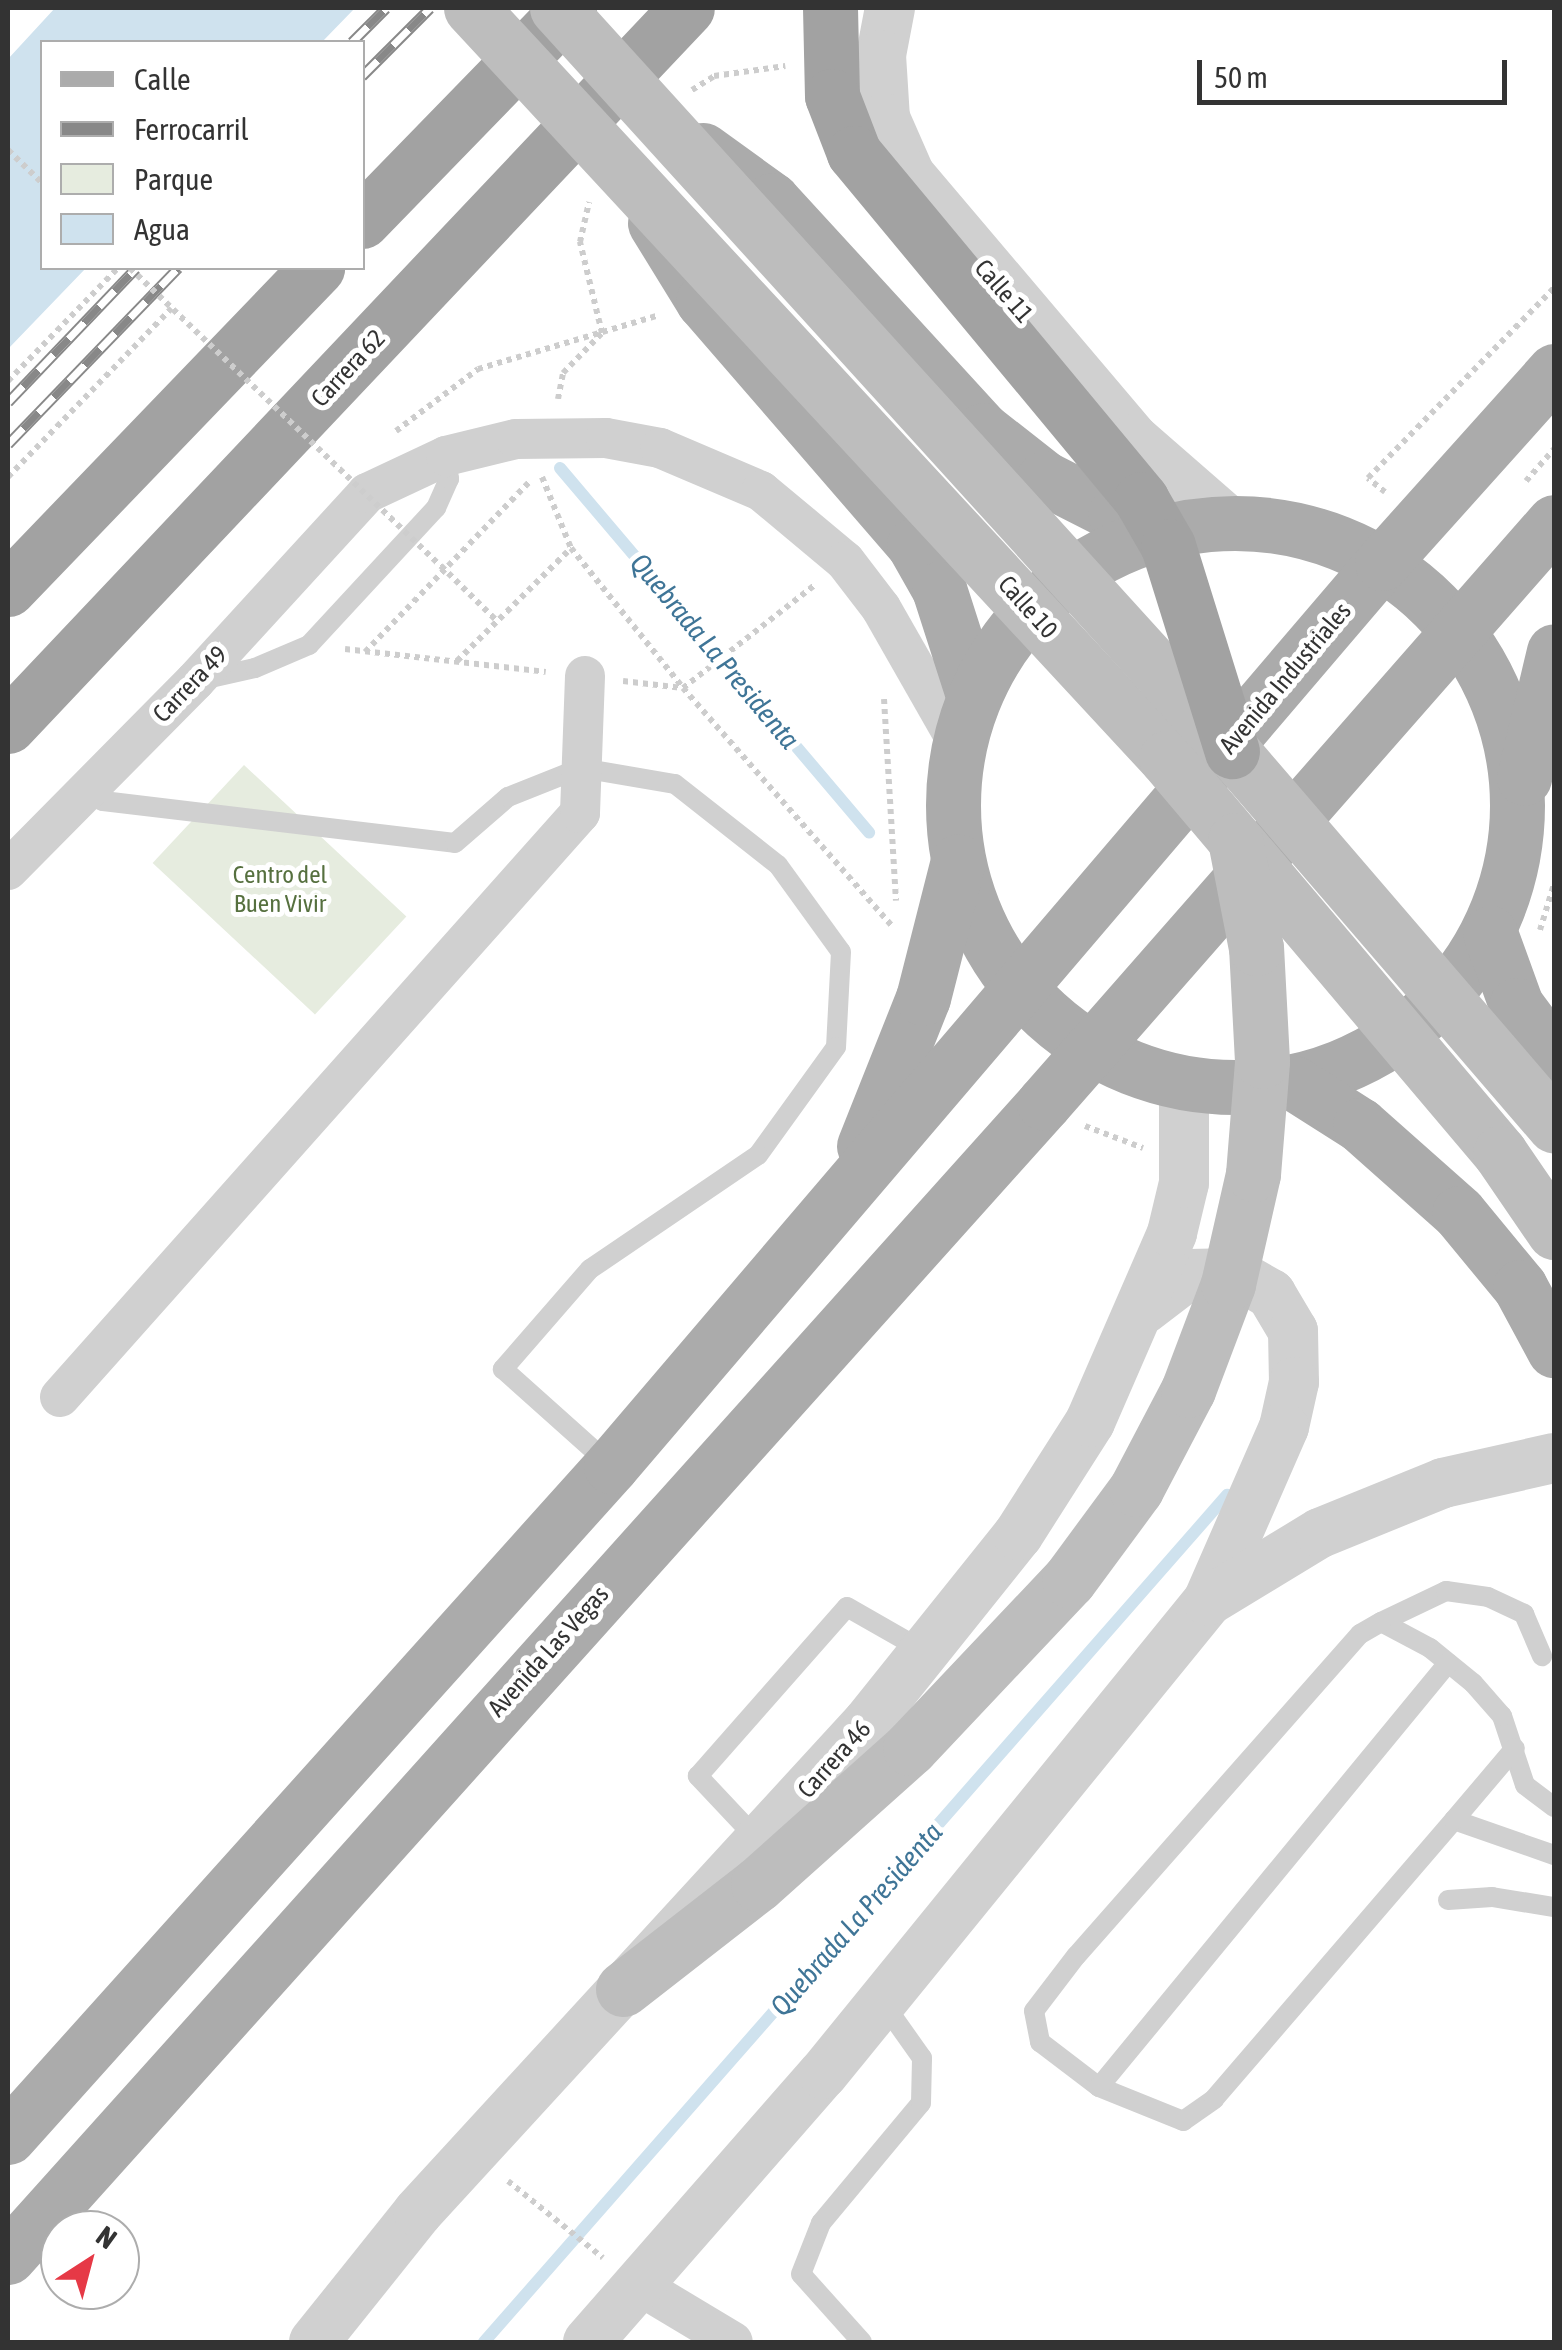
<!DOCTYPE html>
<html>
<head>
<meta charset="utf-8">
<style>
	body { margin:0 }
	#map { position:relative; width:1562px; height:2350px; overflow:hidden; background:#fff; font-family:"Asap Condensed",sans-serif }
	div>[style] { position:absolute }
	.green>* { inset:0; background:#e6ecdf; transform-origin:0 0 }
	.water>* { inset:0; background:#cfe2ee }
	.stream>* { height:12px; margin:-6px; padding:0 6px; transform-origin:6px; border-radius:6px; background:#cfe2ee }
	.path>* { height:6px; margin-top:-3px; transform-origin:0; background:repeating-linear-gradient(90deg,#cdcdcd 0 5px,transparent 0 10px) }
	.service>* { height:20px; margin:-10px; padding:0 10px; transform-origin:10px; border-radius:10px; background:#d0d0d0 }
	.minor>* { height:40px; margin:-20px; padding:0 20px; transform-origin:20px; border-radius:20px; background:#d0d0d0 }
	.tertiary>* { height:50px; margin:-25px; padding:0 25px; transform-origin:25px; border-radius:25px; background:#d0d0d0 }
	.secondary>* { height:55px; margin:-27.5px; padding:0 27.5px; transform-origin:27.5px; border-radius:27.5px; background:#bdbdbd }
	.primary>* { height:55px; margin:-27.5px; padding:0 27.5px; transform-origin:27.5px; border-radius:27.5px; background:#ababab }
	.primary>.ring { margin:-27.5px; padding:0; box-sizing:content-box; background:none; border:55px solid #ababab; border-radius:50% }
	.trunk>* { height:55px; margin:-27.5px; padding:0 27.5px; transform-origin:27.5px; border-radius:27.5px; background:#a2a2a2 }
	.rail>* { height:11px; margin-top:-5.5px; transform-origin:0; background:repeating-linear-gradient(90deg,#fff 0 22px,#888 0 44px); box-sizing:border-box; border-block:2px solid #888 }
	.path-bridge>* { height:6px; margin-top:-3px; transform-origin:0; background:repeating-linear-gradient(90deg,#cdcdcd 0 5px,transparent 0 10px) }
	.secondary-bridge>* { height:55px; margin:-27.5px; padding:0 27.5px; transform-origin:27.5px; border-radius:27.5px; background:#bdbdbd }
	.trunk-bridge>* { height:55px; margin:-27.5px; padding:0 27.5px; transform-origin:27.5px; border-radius:27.5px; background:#a2a2a2 }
	span { translate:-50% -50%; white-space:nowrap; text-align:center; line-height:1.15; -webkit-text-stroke:10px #fff; paint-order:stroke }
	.street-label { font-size:25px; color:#333 }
	.park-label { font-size:25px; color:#56703f }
	.water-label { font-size:28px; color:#3f7597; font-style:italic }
	.frame { position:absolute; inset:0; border:10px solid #333; pointer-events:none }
	.legend { position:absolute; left:40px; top:40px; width:325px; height:230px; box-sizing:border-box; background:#fff; border:2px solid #adadad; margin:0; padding:12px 18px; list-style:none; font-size:30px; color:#333 }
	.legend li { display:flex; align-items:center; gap:20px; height:50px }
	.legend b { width:50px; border:2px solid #adadad }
	.north { position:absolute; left:40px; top:2210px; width:100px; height:100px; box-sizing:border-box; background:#fff; border:2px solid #adadad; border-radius:50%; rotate:36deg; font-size:28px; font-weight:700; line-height:40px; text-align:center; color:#333 }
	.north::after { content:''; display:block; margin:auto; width:35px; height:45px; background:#e63946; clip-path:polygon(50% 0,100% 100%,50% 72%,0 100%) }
	.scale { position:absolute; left:1197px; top:60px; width:310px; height:45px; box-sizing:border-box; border:5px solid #333; border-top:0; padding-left:12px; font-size:30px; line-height:35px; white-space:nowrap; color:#333; -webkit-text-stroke:8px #fff; paint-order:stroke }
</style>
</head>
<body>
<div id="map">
	<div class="green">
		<i style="left:244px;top:765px;width:222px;height:134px;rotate:43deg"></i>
	</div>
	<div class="water">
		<i style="clip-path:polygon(55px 8px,355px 8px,322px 42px,42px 42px,42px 268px,86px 268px,8px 349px,8px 59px)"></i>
	</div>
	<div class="stream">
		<i style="left:560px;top:468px;width:478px;rotate:49.7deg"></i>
		<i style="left:484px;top:2342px;width:1127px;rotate:-48.74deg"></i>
	</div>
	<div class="path">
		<i style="left:692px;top:90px;width:26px;rotate:-32deg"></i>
		<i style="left:714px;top:76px;width:72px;rotate:-8deg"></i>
		<i style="left:8px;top:150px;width:47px;rotate:44.1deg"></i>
		<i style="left:8px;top:381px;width:158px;rotate:-45.8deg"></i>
		<i style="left:558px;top:399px;width:26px;rotate:-79deg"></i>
		<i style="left:563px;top:373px;width:56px;rotate:-45.7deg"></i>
		<i style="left:602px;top:333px;width:94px;rotate:-103.6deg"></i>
		<i style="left:580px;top:242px;width:41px;rotate:-77.3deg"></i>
		<i style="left:396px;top:431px;width:103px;rotate:-37.1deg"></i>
		<i style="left:478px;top:369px;width:189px;rotate:-16.6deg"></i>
		<i style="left:8px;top:477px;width:235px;rotate:-45.9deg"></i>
		<i style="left:542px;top:477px;width:77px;rotate:67.8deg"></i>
		<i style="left:571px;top:548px;width:179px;rotate:51.3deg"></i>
		<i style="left:683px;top:688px;width:317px;rotate:48.7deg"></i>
		<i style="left:1526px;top:481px;width:43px;rotate:-48.8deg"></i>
		<i style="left:1385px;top:492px;width:22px;rotate:-141deg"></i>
		<i style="left:1368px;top:478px;width:266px;rotate:-45.6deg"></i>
		<i style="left:441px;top:566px;width:78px;rotate:44.5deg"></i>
		<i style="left:345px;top:649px;width:202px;rotate:6.5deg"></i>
		<i style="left:365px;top:652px;width:239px;rotate:-46deg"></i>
		<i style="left:457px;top:661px;width:161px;rotate:-44.7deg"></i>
		<i style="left:623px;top:681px;width:60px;rotate:6.7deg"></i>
		<i style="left:683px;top:688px;width:167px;rotate:-38deg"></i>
		<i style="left:884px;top:699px;width:202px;rotate:86.6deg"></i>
		<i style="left:1540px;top:930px;width:48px;rotate:-73.1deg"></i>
		<i style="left:1085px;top:1126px;width:62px;rotate:20.8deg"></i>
		<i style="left:508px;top:2181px;width:122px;rotate:39deg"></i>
	</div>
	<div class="service">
		<i style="left:206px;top:679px;width:50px;rotate:-12.7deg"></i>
		<i style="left:255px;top:668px;width:59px;rotate:-23.1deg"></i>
		<i style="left:309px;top:645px;width:187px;rotate:-47.2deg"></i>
		<i style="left:436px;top:508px;width:32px;rotate:-66deg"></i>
		<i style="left:449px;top:479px;width:23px;rotate:-97deg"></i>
		<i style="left:85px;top:792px;width:20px;rotate:27deg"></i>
		<i style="left:103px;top:801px;width:354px;rotate:6.8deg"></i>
		<i style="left:455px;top:843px;width:70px;rotate:-41deg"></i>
		<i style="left:508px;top:797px;width:79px;rotate:-21.7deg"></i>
		<i style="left:581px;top:768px;width:95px;rotate:9.7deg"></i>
		<i style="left:675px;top:784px;width:131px;rotate:38.2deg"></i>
		<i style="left:778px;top:865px;width:107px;rotate:54.1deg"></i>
		<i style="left:841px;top:952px;width:95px;rotate:93deg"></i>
		<i style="left:836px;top:1047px;width:133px;rotate:125.8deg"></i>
		<i style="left:758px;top:1155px;width:203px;rotate:145.8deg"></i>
		<i style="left:590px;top:1269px;width:133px;rotate:131deg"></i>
		<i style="left:503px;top:1369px;width:141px;rotate:41.8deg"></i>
		<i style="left:1381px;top:1622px;width:72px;rotate:-25.5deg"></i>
		<i style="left:1446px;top:1591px;width:42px;rotate:8.1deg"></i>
		<i style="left:1488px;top:1597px;width:40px;rotate:25deg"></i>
		<i style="left:1524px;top:1614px;width:46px;rotate:66.8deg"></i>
		<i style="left:1554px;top:1807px;width:36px;rotate:-143deg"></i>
		<i style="left:1525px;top:1785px;width:73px;rotate:-108.4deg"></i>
		<i style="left:1502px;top:1716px;width:44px;rotate:-131.3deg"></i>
		<i style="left:1473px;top:1683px;width:55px;rotate:-140.9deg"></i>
		<i style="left:1430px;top:1648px;width:55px;rotate:-152deg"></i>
		<i style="left:1381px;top:1622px;width:24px;rotate:150deg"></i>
		<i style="left:1360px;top:1634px;width:429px;rotate:131.4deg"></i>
		<i style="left:1076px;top:1956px;width:69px;rotate:127.4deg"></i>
		<i style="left:1034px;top:2011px;width:32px;rotate:79deg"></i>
		<i style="left:1040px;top:2042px;width:74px;rotate:37.3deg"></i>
		<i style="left:1099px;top:2087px;width:91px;rotate:22deg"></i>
		<i style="left:1183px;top:2121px;width:38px;rotate:-35deg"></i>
		<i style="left:1214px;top:2099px;width:368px;rotate:-49.3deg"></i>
		<i style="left:1454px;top:1820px;width:106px;rotate:19.3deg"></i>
		<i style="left:1454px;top:1820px;width:94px;rotate:-49.7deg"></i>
		<i style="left:758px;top:1840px;width:88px;rotate:-133.2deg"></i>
		<i style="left:698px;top:1776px;width:225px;rotate:-48.6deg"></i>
		<i style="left:847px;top:1607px;width:89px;rotate:29.7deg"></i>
		<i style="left:1448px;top:1900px;width:44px;rotate:-3.9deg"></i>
		<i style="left:1492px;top:1897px;width:63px;rotate:9.2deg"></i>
		<i style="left:1099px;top:2087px;width:549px;rotate:-50.54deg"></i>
		<i style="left:862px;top:2342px;width:91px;rotate:-131.9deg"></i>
		<i style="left:801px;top:2274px;width:55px;rotate:-68.6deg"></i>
		<i style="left:821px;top:2223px;width:156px;rotate:-50.2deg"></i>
		<i style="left:921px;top:2103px;width:45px;rotate:-88.7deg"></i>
		<i style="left:922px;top:2058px;width:67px;rotate:-125.3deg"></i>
	</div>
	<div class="minor">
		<i style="left:8px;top:870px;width:266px;rotate:-45.3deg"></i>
		<i style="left:195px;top:681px;width:255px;rotate:-47.5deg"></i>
		<i style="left:367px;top:493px;width:87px;rotate:-25.1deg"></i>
		<i style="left:446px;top:456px;width:72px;rotate:-13.7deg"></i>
		<i style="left:516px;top:439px;width:90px;rotate:-0.6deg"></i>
		<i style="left:606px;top:438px;width:55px;rotate:10.5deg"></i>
		<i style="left:660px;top:448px;width:110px;rotate:23.1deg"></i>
		<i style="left:761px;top:491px;width:109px;rotate:39.8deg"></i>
		<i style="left:845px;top:561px;width:59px;rotate:52.5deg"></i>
		<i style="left:881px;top:608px;width:158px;rotate:60.3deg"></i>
		<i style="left:60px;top:1397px;width:782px;rotate:-48.32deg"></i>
		<i style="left:580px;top:813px;width:137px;rotate:-87.9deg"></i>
		<i style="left:635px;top:2283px;width:114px;rotate:31deg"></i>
	</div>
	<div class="tertiary">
		<i style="left:890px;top:8px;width:48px;rotate:100.8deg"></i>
		<i style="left:881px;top:55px;width:63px;rotate:86.4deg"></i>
		<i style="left:885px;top:118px;width:62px;rotate:66.3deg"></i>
		<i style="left:910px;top:175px;width:346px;rotate:49.7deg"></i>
		<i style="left:1134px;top:439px;width:126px;rotate:41.1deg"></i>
		<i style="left:1144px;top:1309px;width:58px;rotate:-37.3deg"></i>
		<i style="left:1190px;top:1274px;width:44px;rotate:-1.3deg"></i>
		<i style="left:1234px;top:1273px;width:43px;rotate:29.6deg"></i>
		<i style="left:1271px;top:1294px;width:43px;rotate:59.3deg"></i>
		<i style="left:1293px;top:1331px;width:51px;rotate:88.9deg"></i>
		<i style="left:1294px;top:1382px;width:46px;rotate:102.5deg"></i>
		<i style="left:1284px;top:1427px;width:190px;rotate:113.6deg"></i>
		<i style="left:314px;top:2342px;width:166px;rotate:-51.3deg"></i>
		<i style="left:418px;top:2212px;width:665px;rotate:-47.44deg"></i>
		<i style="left:868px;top:1722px;width:240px;rotate:-51.3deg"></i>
		<i style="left:1018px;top:1535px;width:134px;rotate:-57.5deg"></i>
		<i style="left:1090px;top:1422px;width:206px;rotate:-66.5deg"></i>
		<i style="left:1172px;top:1233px;width:51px;rotate:-76.5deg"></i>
		<i style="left:1184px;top:1183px;width:100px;rotate:-90deg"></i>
		<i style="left:588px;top:2342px;width:356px;rotate:-48.8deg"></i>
		<i style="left:823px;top:2074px;width:610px;rotate:-50.86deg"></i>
		<i style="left:1208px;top:1601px;width:131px;rotate:-31.3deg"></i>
		<i style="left:1320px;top:1533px;width:133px;rotate:-22.1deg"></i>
		<i style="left:1443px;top:1483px;width:114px;rotate:-12.7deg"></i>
	</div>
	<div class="secondary">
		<i style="left:623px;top:1989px;width:171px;rotate:-37.9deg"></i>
		<i style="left:758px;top:1884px;width:204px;rotate:-41.8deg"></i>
	</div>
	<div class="primary">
		<i style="left:703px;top:150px;width:85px;rotate:35.9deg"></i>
		<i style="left:772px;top:200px;width:312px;rotate:47.5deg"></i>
		<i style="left:983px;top:430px;width:78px;rotate:38.2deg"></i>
		<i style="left:1044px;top:478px;width:80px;rotate:26.9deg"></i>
		<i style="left:1115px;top:514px;width:58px;rotate:15deg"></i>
		<i style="left:655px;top:223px;width:92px;rotate:58.4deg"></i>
		<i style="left:703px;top:301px;width:323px;rotate:49.1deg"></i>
		<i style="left:914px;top:545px;width:51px;rotate:60.4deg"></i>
		<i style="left:939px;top:589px;width:111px;rotate:72.2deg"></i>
		<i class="ring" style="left:953px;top:523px;width:509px;height:509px"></i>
		<i style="left:1524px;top:778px;width:130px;rotate:-76.7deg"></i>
		<i style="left:1490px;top:933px;width:77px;rotate:70.1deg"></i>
		<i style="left:1516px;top:1005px;width:64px;rotate:53.3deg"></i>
		<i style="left:1294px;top:1083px;width:78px;rotate:32.5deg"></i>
		<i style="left:1360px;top:1125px;width:132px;rotate:41.6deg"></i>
		<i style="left:1459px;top:1213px;width:96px;rotate:50.5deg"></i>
		<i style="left:1520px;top:1287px;width:72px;rotate:61.6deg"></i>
		<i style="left:864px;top:1146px;width:159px;rotate:-68.3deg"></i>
		<i style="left:923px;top:998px;width:141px;rotate:-75.7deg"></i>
		<i style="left:8px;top:2137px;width:902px;rotate:-48.06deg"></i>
		<i style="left:611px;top:1466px;width:1187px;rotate:-49.51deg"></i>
		<i style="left:1382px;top:563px;width:258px;rotate:-48.1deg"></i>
		<i style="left:8px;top:2257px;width:1551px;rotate:-48.08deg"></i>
		<i style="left:1044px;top:1103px;width:773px;rotate:-48.72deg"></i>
	</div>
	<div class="trunk">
		<i style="left:362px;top:221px;width:297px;rotate:-45.8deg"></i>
		<i style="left:8px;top:589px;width:446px;rotate:-46.1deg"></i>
		<i style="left:8px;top:726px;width:988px;rotate:-46.6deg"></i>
	</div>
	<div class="rail">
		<i style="left:352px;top:42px;width:48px;rotate:-45deg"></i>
		<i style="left:362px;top:76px;width:96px;rotate:-45deg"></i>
		<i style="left:8px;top:402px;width:185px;rotate:-46.3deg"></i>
		<i style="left:8px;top:444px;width:245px;rotate:-46deg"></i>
	</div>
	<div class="path-bridge">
		<i style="left:130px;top:268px;width:431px;rotate:43.8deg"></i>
	</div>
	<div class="secondary-bridge">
		<i style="left:471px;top:8px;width:1023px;rotate:47.18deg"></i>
		<i style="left:1166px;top:758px;width:517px;rotate:49.78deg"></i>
		<i style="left:1500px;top:1153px;width:96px;rotate:55.6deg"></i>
		<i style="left:557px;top:8px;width:1004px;rotate:47.75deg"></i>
		<i style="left:1232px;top:751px;width:494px;rotate:49.3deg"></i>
		<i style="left:910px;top:1748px;width:231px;rotate:-46.6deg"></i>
		<i style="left:1069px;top:1580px;width:113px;rotate:-53.6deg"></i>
		<i style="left:1136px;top:1489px;width:112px;rotate:-62.3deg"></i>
		<i style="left:1188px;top:1390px;width:113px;rotate:-69.3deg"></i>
		<i style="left:1228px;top:1284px;width:113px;rotate:-77.2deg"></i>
		<i style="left:1253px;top:1174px;width:113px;rotate:-85.4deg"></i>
		<i style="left:1262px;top:1061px;width:113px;rotate:-93deg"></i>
		<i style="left:1256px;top:948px;width:110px;rotate:-101deg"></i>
	</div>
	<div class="trunk-bridge">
		<i style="left:830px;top:8px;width:88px;rotate:88.7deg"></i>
		<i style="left:832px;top:96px;width:61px;rotate:68.9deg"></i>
		<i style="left:854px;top:153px;width:450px;rotate:50.3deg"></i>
		<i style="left:1141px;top:499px;width:54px;rotate:60.1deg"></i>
		<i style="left:1168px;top:546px;width:215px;rotate:72.7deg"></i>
	</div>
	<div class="street-label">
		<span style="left:1004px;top:291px;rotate:49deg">Calle 11</span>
		<span style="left:348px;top:368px;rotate:-47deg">Carrera 62</span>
		<span style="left:1028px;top:607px;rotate:48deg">Calle 10</span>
		<span style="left:1285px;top:678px;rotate:-50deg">Avenida Industriales</span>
		<span style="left:190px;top:684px;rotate:-46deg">Carrera 49</span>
		<span style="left:548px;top:1651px;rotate:-48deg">Avenida Las Vegas</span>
		<span style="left:834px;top:1759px;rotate:-48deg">Carrera 46</span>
	</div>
	<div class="park-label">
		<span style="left:280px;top:889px">Centro del<br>Buen Vivir</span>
	</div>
	<div class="water-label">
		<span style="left:715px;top:651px;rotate:50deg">Quebrada La Presidenta</span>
		<span style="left:856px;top:1919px;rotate:-49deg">Quebrada La Presidenta</span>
	</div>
	<div class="frame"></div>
	<ul class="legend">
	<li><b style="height:12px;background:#ababab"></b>Calle</li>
	<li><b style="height:12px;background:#888"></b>Ferrocarril</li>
	<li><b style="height:28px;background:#e6ecdf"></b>Parque</li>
	<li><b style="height:28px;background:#cfe2ee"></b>Agua</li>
	</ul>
	<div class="north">N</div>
	<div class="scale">50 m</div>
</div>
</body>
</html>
